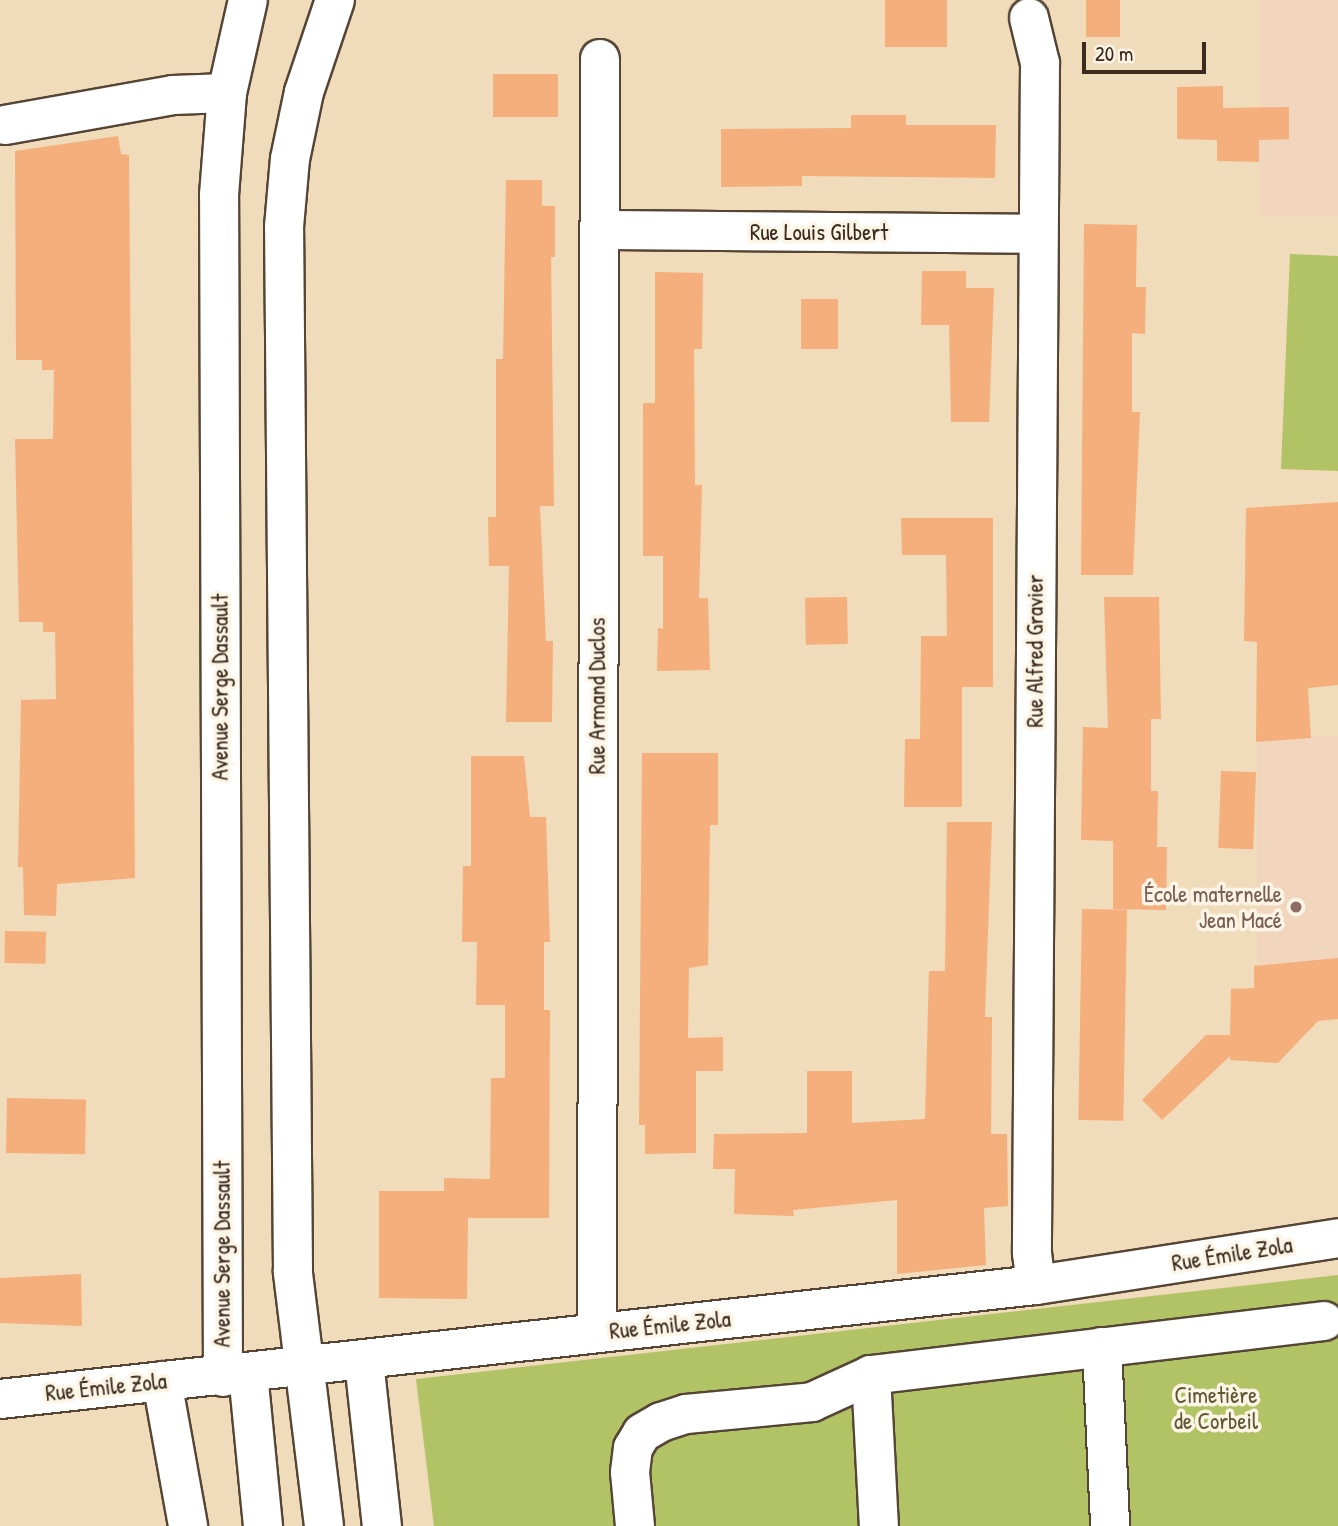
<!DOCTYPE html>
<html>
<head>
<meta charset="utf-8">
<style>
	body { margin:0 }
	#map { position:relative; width:1338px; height:1526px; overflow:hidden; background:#f0dbba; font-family:"Patrick Hand",sans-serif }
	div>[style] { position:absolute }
	.built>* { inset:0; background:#f1d5bd; transform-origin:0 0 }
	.green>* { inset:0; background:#b2c366 }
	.building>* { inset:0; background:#f4af7c; transform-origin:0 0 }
	.roads { filter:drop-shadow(2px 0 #564535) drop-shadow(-2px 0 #564535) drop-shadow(0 2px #564535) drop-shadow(0 -2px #564535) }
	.minor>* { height:38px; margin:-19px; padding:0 19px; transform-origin:19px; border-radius:19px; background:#fff }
	.dots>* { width:19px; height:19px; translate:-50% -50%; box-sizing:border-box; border:4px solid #fcf5e5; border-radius:50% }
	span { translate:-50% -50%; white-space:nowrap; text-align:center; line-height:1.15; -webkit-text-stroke:7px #fcf5e5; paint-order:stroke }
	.street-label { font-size:23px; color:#3b2a1e }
	.education-label { font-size:23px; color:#785e54 }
	.right { translate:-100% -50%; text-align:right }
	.park-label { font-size:23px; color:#5f5834 }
	.scale { position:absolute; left:1082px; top:42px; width:124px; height:32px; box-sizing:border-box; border:4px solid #3b2a1e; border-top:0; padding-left:9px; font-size:21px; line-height:24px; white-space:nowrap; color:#3b2a1e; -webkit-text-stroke:5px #fcf5e5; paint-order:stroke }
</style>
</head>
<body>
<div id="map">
	<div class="built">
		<i style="left:1260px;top:0;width:78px;height:216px"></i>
		<i style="left:1338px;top:736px;width:283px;height:81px;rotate:90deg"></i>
	</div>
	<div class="green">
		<i style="clip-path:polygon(1290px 254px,1338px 256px,1338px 471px,1281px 469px)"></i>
		<i style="clip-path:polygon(1338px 1275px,1338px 1526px,434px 1526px,416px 1379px)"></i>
	</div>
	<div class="building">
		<i style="left:885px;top:0;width:62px;height:47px"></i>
		<i style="left:1086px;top:0;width:34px;height:37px"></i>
		<i style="left:493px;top:74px;width:65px;height:43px"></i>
		<i style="clip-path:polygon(1223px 86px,1223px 108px,1289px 107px,1289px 139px,1259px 140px,1259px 162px,1217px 161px,1217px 140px,1177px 139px,1177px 87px)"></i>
		<i style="clip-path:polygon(851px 115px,906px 115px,906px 125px,996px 125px,995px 178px,802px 176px,802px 186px,721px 187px,721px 129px,851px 128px)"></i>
		<i style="clip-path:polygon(118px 136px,121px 154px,129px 155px,135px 878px,57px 884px,56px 916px,24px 915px,23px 867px,18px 867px,21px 700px,56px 699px,55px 632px,43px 632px,43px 622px,19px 622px,15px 439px,53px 439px,54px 370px,42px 370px,42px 360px,16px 360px,15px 151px)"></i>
		<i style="clip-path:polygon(506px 180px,542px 180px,542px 206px,555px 206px,555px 257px,551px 257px,554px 506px,540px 506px,546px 641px,553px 641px,552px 722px,506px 722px,509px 566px,489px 566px,488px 517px,496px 517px,496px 359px,503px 359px)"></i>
		<i style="clip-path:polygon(1084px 224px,1137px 225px,1136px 287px,1146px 287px,1145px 334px,1132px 333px,1132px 412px,1140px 412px,1133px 575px,1081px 575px)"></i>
		<i style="clip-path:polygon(922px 271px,966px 271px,966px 288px,994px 288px,989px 422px,951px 422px,949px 325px,921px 325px)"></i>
		<i style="clip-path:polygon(655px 272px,703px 273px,702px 349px,694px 349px,695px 485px,702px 485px,699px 598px,708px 598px,710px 670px,657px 671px,658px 628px,663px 629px,663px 556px,643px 556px,643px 403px,655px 403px)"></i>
		<i style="left:801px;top:299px;width:37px;height:50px"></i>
		<i style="clip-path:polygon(1338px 502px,1338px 685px,1308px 688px,1311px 738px,1256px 742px,1257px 642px,1244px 641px,1246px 508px)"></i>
		<i style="clip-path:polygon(901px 518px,993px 518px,993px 687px,962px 687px,962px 807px,904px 807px,905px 739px,920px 739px,921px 636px,947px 636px,946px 555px,902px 555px)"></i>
		<i style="left:847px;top:597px;width:47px;height:42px;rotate:89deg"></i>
		<i style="clip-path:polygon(1104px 597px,1159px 597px,1161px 719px,1151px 719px,1151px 791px,1158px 791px,1157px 847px,1167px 847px,1166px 910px,1113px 909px,1113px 841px,1081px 840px,1083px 727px,1108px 728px)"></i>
		<i style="clip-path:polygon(642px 753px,718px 753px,718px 825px,710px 825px,708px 965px,689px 968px,688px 1038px,723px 1037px,723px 1071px,696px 1071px,696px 1153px,645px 1154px,645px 1125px,639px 1125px)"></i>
		<i style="clip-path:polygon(471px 756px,524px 756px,530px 817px,546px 817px,550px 942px,544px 942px,544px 1010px,550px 1010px,549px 1218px,468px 1218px,467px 1299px,379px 1298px,379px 1191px,444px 1191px,444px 1178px,490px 1179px,491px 1078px,505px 1078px,505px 1005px,476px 1005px,477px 942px,462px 942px,463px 866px,471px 866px)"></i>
		<i style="left:1221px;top:771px;width:35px;height:77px;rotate:2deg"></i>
		<i style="clip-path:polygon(947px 822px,992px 822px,985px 1017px,992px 1017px,991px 1134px,1007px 1134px,1008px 1206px,984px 1208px,986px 1265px,897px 1274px,897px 1200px,793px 1210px,794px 1216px,734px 1214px,735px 1169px,713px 1169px,714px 1134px,807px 1133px,807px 1071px,852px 1071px,852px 1123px,925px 1119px,929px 971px,945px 971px)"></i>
		<i style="left:1082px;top:909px;width:45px;height:211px;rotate:1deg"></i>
		<i style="left:5px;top:931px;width:41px;height:32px;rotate:1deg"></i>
		<i style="clip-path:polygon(1338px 958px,1338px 1019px,1318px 1021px,1278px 1063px,1230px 1060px,1230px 1056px,1162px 1120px,1142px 1100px,1206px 1035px,1230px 1035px,1231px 989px,1254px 988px,1254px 966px)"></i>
		<i style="left:7px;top:1098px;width:79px;height:55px;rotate:1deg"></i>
		<i style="clip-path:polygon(81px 1274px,82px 1326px,0 1323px,0 1278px)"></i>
	</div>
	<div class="roads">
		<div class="minor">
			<i style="left:1029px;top:18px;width:46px;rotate:76.3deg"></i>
			<i style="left:1040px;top:63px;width:1190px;rotate:90.39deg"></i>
			<i style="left:1032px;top:1253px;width:32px;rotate:83deg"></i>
			<i style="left:5px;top:125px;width:171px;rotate:-10.1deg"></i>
			<i style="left:173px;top:95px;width:54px;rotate:-2.1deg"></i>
			<i style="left:600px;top:230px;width:438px;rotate:0.5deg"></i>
			<i style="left:597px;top:1333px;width:1274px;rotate:-89.87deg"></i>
			<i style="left:1102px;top:1347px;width:179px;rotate:87.4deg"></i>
			<i style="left:364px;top:1361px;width:166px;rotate:83.8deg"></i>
			<i style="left:248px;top:1373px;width:154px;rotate:84.4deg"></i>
			<i style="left:871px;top:1375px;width:151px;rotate:87deg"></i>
			<i style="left:223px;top:1377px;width:1182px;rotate:-90.19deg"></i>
			<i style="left:219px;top:195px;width:102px;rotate:-85.5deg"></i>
			<i style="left:227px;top:93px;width:95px;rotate:-77.3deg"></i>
			<i style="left:162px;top:1381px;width:147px;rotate:79.8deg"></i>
			<i style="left:0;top:1399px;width:1042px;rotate:-6.28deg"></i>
			<i style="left:1036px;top:1285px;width:306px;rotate:-8.8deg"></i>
			<i style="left:324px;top:1526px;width:256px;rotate:-97deg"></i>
			<i style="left:293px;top:1272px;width:1045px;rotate:-90.49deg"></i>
			<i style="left:284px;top:227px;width:68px;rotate:-85deg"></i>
			<i style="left:290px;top:159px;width:68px;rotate:-78.2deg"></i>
			<i style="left:304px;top:92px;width:97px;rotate:-71.4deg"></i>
			<i style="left:635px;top:1526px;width:54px;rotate:-95.3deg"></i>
			<i style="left:630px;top:1472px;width:24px;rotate:-83deg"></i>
			<i style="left:633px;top:1448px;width:17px;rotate:-59deg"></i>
			<i style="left:642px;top:1433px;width:22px;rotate:-30deg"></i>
			<i style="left:661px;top:1422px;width:26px;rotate:-18deg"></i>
			<i style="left:686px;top:1414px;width:127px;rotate:-5.4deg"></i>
			<i style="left:812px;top:1402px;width:65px;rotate:-24.6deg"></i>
			<i style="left:871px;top:1375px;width:456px;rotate:-6.8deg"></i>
		</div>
	</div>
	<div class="dots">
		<i style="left:1296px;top:907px;background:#8d6e63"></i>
	</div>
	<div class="street-label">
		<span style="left:819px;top:232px">Rue Louis Gilbert</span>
		<span style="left:1035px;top:651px;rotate:-90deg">Rue Alfred Gravier</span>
		<span style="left:220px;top:687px;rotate:-90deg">Avenue Serge Dassault</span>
		<span style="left:597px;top:696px;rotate:-90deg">Rue Armand Duclos</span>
		<span style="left:222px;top:1254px;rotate:-90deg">Avenue Serge Dassault</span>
		<span style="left:1232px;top:1254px;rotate:-9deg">Rue Émile Zola</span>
		<span style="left:670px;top:1325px;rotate:-6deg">Rue Émile Zola</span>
		<span style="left:106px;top:1387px;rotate:-6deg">Rue Émile Zola</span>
	</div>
	<div class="education-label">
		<span class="right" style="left:1282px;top:907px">École maternelle<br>Jean Macé</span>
	</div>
	<div class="park-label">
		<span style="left:1216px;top:1408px">Cimetière<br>de Corbeil</span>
	</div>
	<div class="scale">20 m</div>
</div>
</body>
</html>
